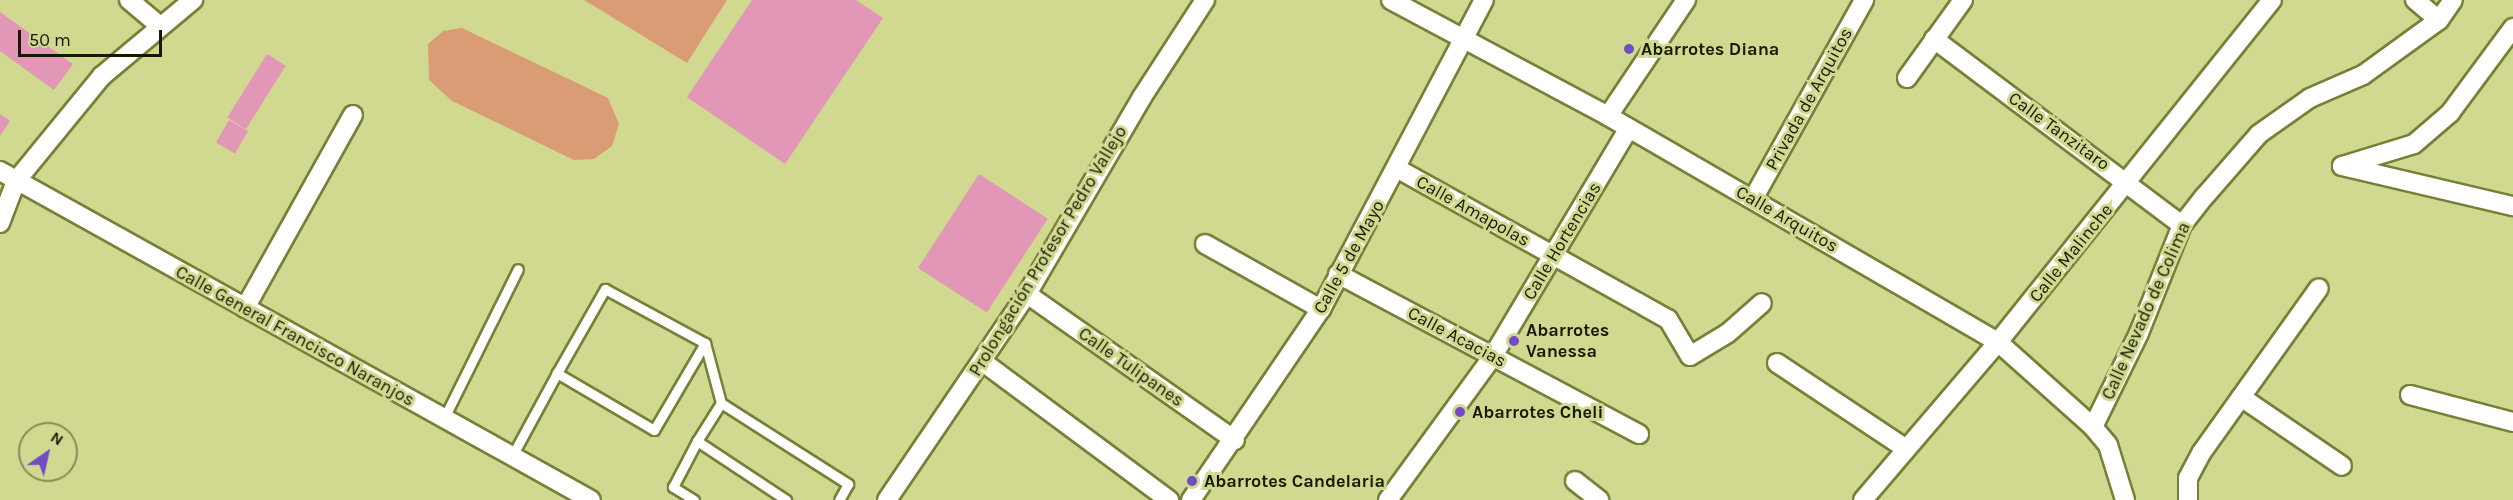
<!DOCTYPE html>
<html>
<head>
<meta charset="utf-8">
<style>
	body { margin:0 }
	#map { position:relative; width:2513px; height:500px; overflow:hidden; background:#d1d990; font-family:Karla,sans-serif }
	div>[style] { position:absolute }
	.green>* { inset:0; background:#da9c74 }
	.building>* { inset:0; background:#e197b5; transform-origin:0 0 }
	.roads { filter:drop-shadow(2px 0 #787f37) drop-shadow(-2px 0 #787f37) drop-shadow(0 2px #787f37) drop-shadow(0 -2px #787f37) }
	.lane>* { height:9px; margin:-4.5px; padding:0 4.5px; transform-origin:4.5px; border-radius:4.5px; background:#fff }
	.street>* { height:18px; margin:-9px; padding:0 9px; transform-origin:9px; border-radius:9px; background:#fff }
	.dots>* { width:16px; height:16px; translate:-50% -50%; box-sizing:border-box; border:3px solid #d1d990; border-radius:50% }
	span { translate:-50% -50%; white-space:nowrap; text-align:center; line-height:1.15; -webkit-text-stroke:6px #d1d990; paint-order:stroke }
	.poi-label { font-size:18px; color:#181a00; font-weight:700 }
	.left { translate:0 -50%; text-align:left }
	.street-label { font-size:18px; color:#181a00 }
	.north { position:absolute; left:18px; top:422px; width:60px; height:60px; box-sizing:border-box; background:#d1d990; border:2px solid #878d56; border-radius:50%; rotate:34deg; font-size:16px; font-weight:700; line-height:24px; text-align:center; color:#181a00 }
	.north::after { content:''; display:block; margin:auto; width:21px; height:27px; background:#724cc5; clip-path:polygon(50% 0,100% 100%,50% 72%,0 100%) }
	.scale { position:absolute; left:18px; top:30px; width:144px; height:27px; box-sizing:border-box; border:3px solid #181a00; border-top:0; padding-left:8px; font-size:18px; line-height:21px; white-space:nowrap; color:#181a00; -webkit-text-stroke:4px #d1d990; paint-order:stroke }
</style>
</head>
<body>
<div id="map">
	<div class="green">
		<i style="clip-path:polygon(584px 0,727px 0,687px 63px)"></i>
		<i style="clip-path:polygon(462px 28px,608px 98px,619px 124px,612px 146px,594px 159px,574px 160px,452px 101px,429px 80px,428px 44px,443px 31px)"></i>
	</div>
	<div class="building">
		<i style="clip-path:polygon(752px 0,856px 0,883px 18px,785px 164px,687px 97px)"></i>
		<i style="clip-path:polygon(0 12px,73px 64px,54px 90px,0 51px)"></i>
		<i style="left:267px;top:54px;width:22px;height:75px;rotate:32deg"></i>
		<i style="clip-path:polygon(0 114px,10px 121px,0 136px)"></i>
		<i style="left:229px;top:120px;width:22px;height:26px;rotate:30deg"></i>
		<i style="left:979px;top:174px;width:82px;height:112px;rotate:33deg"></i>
	</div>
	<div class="roads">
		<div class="lane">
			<i style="left:705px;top:343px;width:101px;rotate:120.4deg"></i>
			<i style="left:654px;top:430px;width:113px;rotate:-149.6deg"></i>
			<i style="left:557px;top:373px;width:97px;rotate:-60.3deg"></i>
			<i style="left:605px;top:289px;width:114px;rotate:28.4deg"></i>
			<i style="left:705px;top:343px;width:62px;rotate:75.1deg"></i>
			<i style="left:721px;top:403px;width:45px;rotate:122.3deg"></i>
			<i style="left:697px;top:441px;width:107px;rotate:33.5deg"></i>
			<i style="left:721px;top:403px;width:151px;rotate:32.5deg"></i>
			<i style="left:848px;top:484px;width:18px;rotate:119deg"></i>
			<i style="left:444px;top:418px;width:166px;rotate:-63.6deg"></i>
			<i style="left:512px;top:456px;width:94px;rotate:-61.5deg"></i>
			<i style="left:694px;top:500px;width:25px;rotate:-148deg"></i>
			<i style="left:673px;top:487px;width:52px;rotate:-62.4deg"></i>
		</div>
		<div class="street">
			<i style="left:129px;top:0;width:39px;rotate:40deg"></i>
			<i style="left:1391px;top:0;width:246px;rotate:28.1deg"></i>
			<i style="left:1608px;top:116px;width:451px;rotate:30.1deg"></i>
			<i style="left:1998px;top:342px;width:127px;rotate:41.8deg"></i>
			<i style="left:2093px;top:427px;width:23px;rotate:50deg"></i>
			<i style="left:2108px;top:445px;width:58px;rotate:72.8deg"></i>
			<i style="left:2415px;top:0;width:31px;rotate:40deg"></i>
			<i style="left:1934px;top:39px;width:310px;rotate:36.9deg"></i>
			<i style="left:1907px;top:78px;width:96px;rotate:-54.3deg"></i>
			<i style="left:1608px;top:116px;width:140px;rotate:-56.1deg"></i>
			<i style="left:2342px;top:166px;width:75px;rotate:-17deg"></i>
			<i style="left:2414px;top:144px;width:48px;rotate:-40.7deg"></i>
			<i style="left:2450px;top:113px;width:106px;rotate:-53.5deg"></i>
			<i style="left:2342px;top:166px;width:176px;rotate:13.2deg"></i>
			<i style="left:1398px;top:169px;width:309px;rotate:29.1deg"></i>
			<i style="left:1668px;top:319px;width:43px;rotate:59.3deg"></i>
			<i style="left:1690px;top:356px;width:44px;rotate:-31.2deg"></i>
			<i style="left:1728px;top:333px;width:45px;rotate:-41.4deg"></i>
			<i style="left:0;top:171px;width:676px;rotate:29.1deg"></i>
			<i style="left:1753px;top:199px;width:228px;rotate:-60.8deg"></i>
			<i style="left:0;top:223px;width:45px;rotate:-69.1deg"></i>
			<i style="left:16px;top:181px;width:136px;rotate:-50.7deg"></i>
			<i style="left:102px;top:76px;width:119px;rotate:-39.9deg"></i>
			<i style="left:1205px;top:244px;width:133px;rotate:29.3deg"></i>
			<i style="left:1338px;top:274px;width:341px;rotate:28deg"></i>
			<i style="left:1027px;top:294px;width:254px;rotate:35.1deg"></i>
			<i style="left:245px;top:308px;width:221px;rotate:-60.8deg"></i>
			<i style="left:983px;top:362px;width:232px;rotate:36.6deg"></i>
			<i style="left:1777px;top:363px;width:154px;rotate:33.6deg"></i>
			<i style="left:2410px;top:395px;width:106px;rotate:14.7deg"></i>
			<i style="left:2241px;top:397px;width:122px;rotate:34.3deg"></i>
			<i style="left:2093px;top:427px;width:105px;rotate:-63.9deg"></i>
			<i style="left:2139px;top:333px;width:116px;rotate:-68.3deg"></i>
			<i style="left:2182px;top:225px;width:37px;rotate:-52deg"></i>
			<i style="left:2205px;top:196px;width:82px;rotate:-48.9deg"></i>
			<i style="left:2259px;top:134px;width:62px;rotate:-35.2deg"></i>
			<i style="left:2310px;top:98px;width:58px;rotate:-23.5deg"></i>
			<i style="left:2363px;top:75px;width:94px;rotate:-35.9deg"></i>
			<i style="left:2439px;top:20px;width:24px;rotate:-55deg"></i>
			<i style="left:1575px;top:481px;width:31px;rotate:38deg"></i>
			<i style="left:887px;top:500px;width:249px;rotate:-55.8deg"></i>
			<i style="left:1027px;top:294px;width:228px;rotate:-59.7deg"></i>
			<i style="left:1142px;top:97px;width:116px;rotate:-57deg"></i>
			<i style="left:1191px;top:500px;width:231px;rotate:-55.8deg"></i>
			<i style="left:1321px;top:309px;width:349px;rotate:-62.2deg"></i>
			<i style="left:1388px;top:500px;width:178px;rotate:-53.9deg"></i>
			<i style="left:1493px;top:356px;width:265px;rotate:-59.2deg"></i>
			<i style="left:1863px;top:500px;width:208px;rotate:-49.5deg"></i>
			<i style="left:1998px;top:342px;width:438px;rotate:-51.3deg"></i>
			<i style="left:2188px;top:500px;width:22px;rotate:-90deg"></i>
			<i style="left:2188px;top:478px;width:30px;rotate:-62deg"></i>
			<i style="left:2202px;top:452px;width:201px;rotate:-54.5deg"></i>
		</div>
	</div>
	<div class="dots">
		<i style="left:1629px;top:49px;background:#724cc5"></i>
		<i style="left:1514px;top:341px;background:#724cc5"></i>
		<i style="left:1460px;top:412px;background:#724cc5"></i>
		<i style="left:1192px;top:481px;background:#724cc5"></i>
	</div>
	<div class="poi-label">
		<span class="left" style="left:1641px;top:49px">Abarrotes Diana</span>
		<span class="left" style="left:1526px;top:341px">Abarrotes<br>Vanessa</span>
		<span class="left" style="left:1472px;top:412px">Abarrotes Cheli</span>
		<span class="left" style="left:1204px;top:481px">Abarrotes Candelaria</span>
	</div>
	<div class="street-label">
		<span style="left:1809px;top:99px;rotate:-61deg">Privada de Arquitos</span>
		<span style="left:2059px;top:131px;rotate:36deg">Calle Tanzitaro</span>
		<span style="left:1473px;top:211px;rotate:29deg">Calle Amapolas</span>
		<span style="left:1787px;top:219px;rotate:30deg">Calle Arquitos</span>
		<span style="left:1562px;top:241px;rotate:-59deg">Calle Hortencias</span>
		<span style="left:1048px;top:251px;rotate:-59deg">Prolongación Profesor Pedro Vallejo</span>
		<span style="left:2071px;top:253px;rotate:-51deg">Calle Malinche</span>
		<span style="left:1349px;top:257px;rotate:-61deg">Calle 5 de Mayo</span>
		<span style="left:2146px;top:311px;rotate:-66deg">Calle Nevado de Colima</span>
		<span style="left:295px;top:336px;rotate:29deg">Calle General Francisco Naranjos</span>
		<span style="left:1457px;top:337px;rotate:28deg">Calle Acacias</span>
		<span style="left:1131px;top:367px;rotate:35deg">Calle Tulipanes</span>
	</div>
	<div class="north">N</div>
	<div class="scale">50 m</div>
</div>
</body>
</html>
